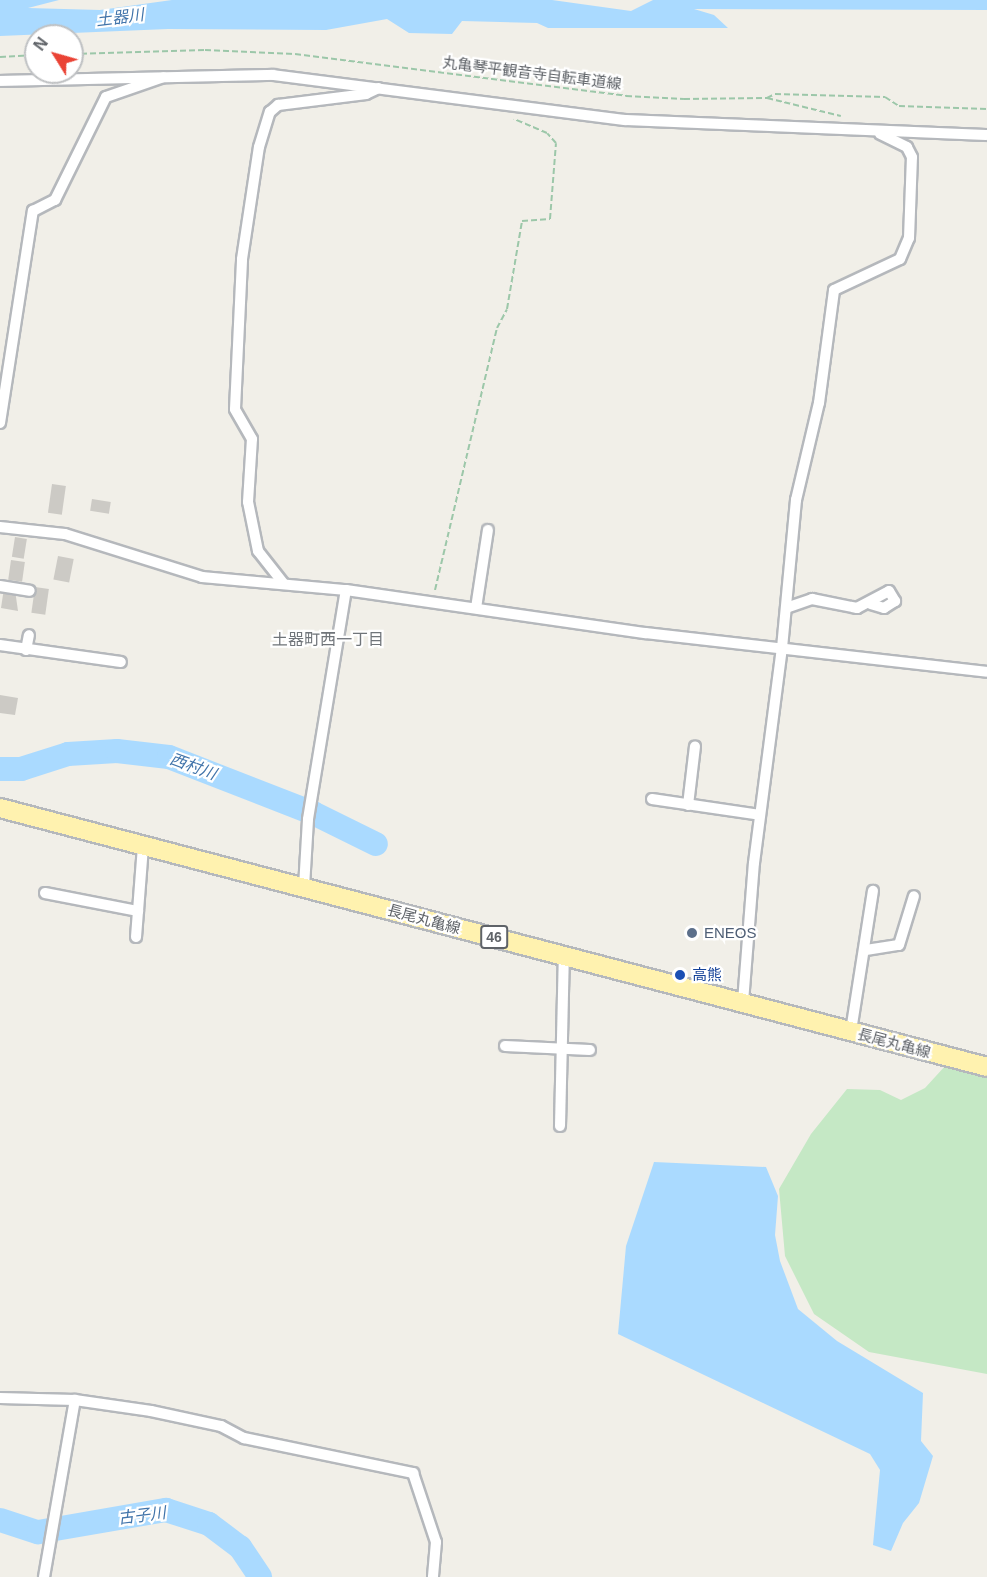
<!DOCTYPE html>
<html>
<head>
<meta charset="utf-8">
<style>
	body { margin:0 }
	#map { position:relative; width:987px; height:1577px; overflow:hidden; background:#f1efe8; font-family:Arial,"Noto Sans JP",sans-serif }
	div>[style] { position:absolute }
	.green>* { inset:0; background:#c5e8c5 }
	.water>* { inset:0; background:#aadaff }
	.river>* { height:24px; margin:-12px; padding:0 12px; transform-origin:12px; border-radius:12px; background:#aadaff }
	.building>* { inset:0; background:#cccac5; transform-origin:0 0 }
	.path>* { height:2px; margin-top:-1px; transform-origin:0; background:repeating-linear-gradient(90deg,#9cc7a9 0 6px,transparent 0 9px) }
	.roads { filter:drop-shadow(2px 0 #b5b8bc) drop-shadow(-2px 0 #b5b8bc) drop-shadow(0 2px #b5b8bc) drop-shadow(0 -2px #b5b8bc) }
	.minor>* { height:10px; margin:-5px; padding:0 5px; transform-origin:5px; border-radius:5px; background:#fff }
	.primary>* { height:18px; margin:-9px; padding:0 9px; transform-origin:9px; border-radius:9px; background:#fff2af }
	.dots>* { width:16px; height:16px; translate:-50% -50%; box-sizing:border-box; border:3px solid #fff; border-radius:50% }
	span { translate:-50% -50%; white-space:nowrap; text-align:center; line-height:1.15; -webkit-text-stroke:4.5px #fff; paint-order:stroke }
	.shield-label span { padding:2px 4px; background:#fff; border:2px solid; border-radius:4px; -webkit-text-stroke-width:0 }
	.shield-label { font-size:14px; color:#5f6368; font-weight:700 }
	.street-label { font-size:15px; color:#5f6368 }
	.service-label { font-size:15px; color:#4e5e75 }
	.left { translate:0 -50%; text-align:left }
	.transit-label { font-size:15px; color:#164399 }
	.water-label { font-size:16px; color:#4174aa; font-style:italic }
	.neighbourhood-label { font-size:16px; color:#70757a }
	.north { position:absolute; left:24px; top:24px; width:60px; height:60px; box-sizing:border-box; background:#fff; border:2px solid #bfc1c3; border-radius:50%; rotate:307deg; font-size:16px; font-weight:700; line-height:24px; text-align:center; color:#5f6368 }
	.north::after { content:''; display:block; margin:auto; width:21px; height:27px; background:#ea4335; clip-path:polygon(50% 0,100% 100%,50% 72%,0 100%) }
</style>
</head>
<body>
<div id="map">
	<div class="green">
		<i style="clip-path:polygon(946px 1065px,987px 1077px,987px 1374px,869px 1352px,814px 1314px,785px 1256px,779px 1189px,811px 1134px,847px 1089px,880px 1090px,901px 1100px,925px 1088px)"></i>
	</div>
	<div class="water">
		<i style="clip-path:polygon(0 0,59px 0,28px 8px,100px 10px,172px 0,552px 0,631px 11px,653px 0,987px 0,987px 10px,694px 9px,714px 15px,728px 28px,548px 28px,537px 23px,462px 21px,452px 34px,409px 33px,387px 19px,326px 30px,168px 29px,0 36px)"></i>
		<i style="clip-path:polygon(654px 1162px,766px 1167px,778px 1196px,775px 1235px,780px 1261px,798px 1309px,837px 1341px,923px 1393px,921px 1441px,933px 1456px,919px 1503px,903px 1523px,891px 1551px,873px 1545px,880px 1470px,870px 1454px,618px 1334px,626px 1246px)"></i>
	</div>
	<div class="river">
		<i style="left:0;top:769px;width:21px"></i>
		<i style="left:21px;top:769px;width:49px;rotate:-17.7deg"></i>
		<i style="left:68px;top:754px;width:49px;rotate:-3.5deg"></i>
		<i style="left:117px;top:751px;width:52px;rotate:6.6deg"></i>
		<i style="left:169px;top:757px;width:155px;rotate:21.3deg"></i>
		<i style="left:313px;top:813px;width:70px;rotate:26.2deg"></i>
		<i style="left:0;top:1520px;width:40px;rotate:18deg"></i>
		<i style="left:38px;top:1532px;width:130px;rotate:-9.8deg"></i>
		<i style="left:166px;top:1510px;width:45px;rotate:18deg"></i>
		<i style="left:209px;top:1524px;width:39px;rotate:37deg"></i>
		<i style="left:240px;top:1547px;width:36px;rotate:56deg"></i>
	</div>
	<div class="building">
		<i style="left:52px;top:484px;width:14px;height:29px;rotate:8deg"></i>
		<i style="left:92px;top:499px;width:19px;height:12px;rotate:9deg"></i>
		<i style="left:15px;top:537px;width:12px;height:20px;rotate:9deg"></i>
		<i style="left:58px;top:556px;width:16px;height:24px;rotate:11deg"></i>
		<i style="left:11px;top:560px;width:14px;height:20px;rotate:8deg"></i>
		<i style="left:35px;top:587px;width:14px;height:26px;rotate:8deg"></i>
		<i style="clip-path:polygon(4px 588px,15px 590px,18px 611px,1px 608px)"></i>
		<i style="clip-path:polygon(0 695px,18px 698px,15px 715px,0 713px)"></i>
	</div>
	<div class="path">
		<i style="left:72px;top:54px;width:133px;rotate:-1.7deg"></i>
		<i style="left:205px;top:50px;width:90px;rotate:2.5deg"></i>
		<i style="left:295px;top:54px;width:334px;rotate:7.2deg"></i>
		<i style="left:626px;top:96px;width:58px;rotate:3deg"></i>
		<i style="left:684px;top:99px;width:83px;rotate:-0.7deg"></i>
		<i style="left:767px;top:98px;width:9px;rotate:-27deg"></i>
		<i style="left:775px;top:94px;width:110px;rotate:1.6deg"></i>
		<i style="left:885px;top:97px;width:17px;rotate:33deg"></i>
		<i style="left:899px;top:106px;width:88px;rotate:2deg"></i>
		<i style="left:0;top:57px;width:36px;rotate:-3deg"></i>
		<i style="left:767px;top:98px;width:76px;rotate:13.7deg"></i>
		<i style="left:435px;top:590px;width:269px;rotate:-76.7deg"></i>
		<i style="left:497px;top:328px;width:21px;rotate:-62deg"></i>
		<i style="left:507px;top:309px;width:89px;rotate:-80.3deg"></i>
		<i style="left:522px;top:221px;width:28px;rotate:-4deg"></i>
		<i style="left:550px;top:219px;width:76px;rotate:-85.5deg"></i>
		<i style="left:556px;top:143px;width:13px;rotate:-132deg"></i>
		<i style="left:547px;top:133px;width:36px;rotate:-157deg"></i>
	</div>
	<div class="roads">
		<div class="minor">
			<i style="left:0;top:81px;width:273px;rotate:-1.3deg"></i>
			<i style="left:273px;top:75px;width:355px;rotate:7.3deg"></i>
			<i style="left:625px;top:120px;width:362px;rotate:2.4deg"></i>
			<i style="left:0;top:423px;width:215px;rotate:-81.2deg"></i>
			<i style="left:33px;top:211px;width:25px;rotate:-27deg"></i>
			<i style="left:55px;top:200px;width:115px;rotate:-63.7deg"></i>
			<i style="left:106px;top:97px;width:61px;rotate:-19deg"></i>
			<i style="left:0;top:527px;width:65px;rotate:6.1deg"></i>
			<i style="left:65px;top:534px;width:144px;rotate:17.4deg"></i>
			<i style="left:202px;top:577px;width:145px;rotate:5.2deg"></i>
			<i style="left:346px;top:590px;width:303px;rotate:8.2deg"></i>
			<i style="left:646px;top:633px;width:343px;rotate:6.5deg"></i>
			<i style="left:284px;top:584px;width:42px;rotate:-128.2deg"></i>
			<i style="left:258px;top:551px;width:50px;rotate:-101.5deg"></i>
			<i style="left:248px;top:502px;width:63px;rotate:-86.4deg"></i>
			<i style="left:252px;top:439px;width:34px;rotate:-120deg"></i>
			<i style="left:235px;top:409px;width:150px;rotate:-87.3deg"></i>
			<i style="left:242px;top:259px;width:113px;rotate:-81.4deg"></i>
			<i style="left:259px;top:147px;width:37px;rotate:-73deg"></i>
			<i style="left:270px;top:112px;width:11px;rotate:-41deg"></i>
			<i style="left:278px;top:105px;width:89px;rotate:-7.1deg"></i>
			<i style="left:366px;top:94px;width:14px;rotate:-25deg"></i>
			<i style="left:0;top:586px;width:30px;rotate:9deg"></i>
			<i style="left:476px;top:608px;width:79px;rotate:-81.3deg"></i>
			<i style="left:786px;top:608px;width:28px;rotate:-19deg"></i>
			<i style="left:812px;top:599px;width:46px;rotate:11.3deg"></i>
			<i style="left:857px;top:608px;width:36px;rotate:-28deg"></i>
			<i style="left:889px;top:591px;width:12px;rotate:59deg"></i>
			<i style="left:895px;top:601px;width:13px;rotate:148deg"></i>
			<i style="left:884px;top:608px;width:14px;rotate:-163deg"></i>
			<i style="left:0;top:645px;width:122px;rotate:8deg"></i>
			<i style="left:26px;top:650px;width:15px;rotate:-79deg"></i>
			<i style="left:652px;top:799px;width:109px;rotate:8.4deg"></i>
			<i style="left:688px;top:805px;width:59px;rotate:-83.2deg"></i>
			<i style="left:304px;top:887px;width:68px;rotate:-86.6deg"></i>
			<i style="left:308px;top:819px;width:232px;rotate:-80.6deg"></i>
			<i style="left:45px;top:893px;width:95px;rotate:11deg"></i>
			<i style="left:136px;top:937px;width:92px;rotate:-85.6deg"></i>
			<i style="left:866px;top:950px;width:33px;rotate:-9deg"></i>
			<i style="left:899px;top:945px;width:51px;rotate:-73deg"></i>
			<i style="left:743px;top:1002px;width:139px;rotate:-85.5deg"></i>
			<i style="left:754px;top:863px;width:217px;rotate:-82.6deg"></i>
			<i style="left:782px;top:648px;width:149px;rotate:-84.6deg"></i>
			<i style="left:796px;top:500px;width:100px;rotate:-76.7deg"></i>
			<i style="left:819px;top:403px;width:114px;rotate:-82.4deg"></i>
			<i style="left:834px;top:290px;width:73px;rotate:-25.2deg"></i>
			<i style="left:900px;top:259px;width:23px;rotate:-67deg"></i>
			<i style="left:909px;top:238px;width:81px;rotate:-87.9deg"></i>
			<i style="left:912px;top:157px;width:11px;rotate:-117deg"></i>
			<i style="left:907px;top:147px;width:30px;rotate:-154deg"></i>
			<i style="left:851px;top:1031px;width:142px;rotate:-81.1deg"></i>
			<i style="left:505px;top:1046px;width:85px;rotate:2.7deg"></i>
			<i style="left:560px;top:1126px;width:170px;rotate:-88.7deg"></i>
			<i style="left:0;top:1398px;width:75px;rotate:1.5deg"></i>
			<i style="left:75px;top:1400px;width:77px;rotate:8.2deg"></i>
			<i style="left:151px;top:1411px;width:72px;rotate:12.1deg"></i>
			<i style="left:221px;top:1426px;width:26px;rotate:28deg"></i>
			<i style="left:244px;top:1438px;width:173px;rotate:11.7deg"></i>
			<i style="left:413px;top:1473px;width:73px;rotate:71.6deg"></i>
			<i style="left:436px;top:1542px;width:35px;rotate:95deg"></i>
			<i style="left:44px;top:1577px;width:180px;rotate:-80.1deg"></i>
		</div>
		<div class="primary">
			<i style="left:0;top:808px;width:1020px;rotate:14.7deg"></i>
		</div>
	</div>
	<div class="dots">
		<i style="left:692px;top:933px;background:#5c6f8a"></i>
		<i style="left:680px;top:975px;background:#1a4fb4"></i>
	</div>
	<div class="shield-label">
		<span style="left:494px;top:937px">46</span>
	</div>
	<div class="street-label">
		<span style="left:532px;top:73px;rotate:7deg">丸亀琴平観音寺自転車道線</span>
		<span style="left:424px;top:919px;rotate:15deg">長尾丸亀線</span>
		<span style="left:894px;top:1043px;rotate:15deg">長尾丸亀線</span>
	</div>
	<div class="service-label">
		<span class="left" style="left:704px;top:933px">ENEOS</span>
	</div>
	<div class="transit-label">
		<span class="left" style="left:692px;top:975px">高熊</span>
	</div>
	<div class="water-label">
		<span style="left:120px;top:18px;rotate:-7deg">土器川</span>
		<span style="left:193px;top:767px;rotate:20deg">西村川</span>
		<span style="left:142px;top:1516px;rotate:-7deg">古子川</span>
	</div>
	<div class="neighbourhood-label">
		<span style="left:328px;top:640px">土器町西一丁目</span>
	</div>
	<div class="north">N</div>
</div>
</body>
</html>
